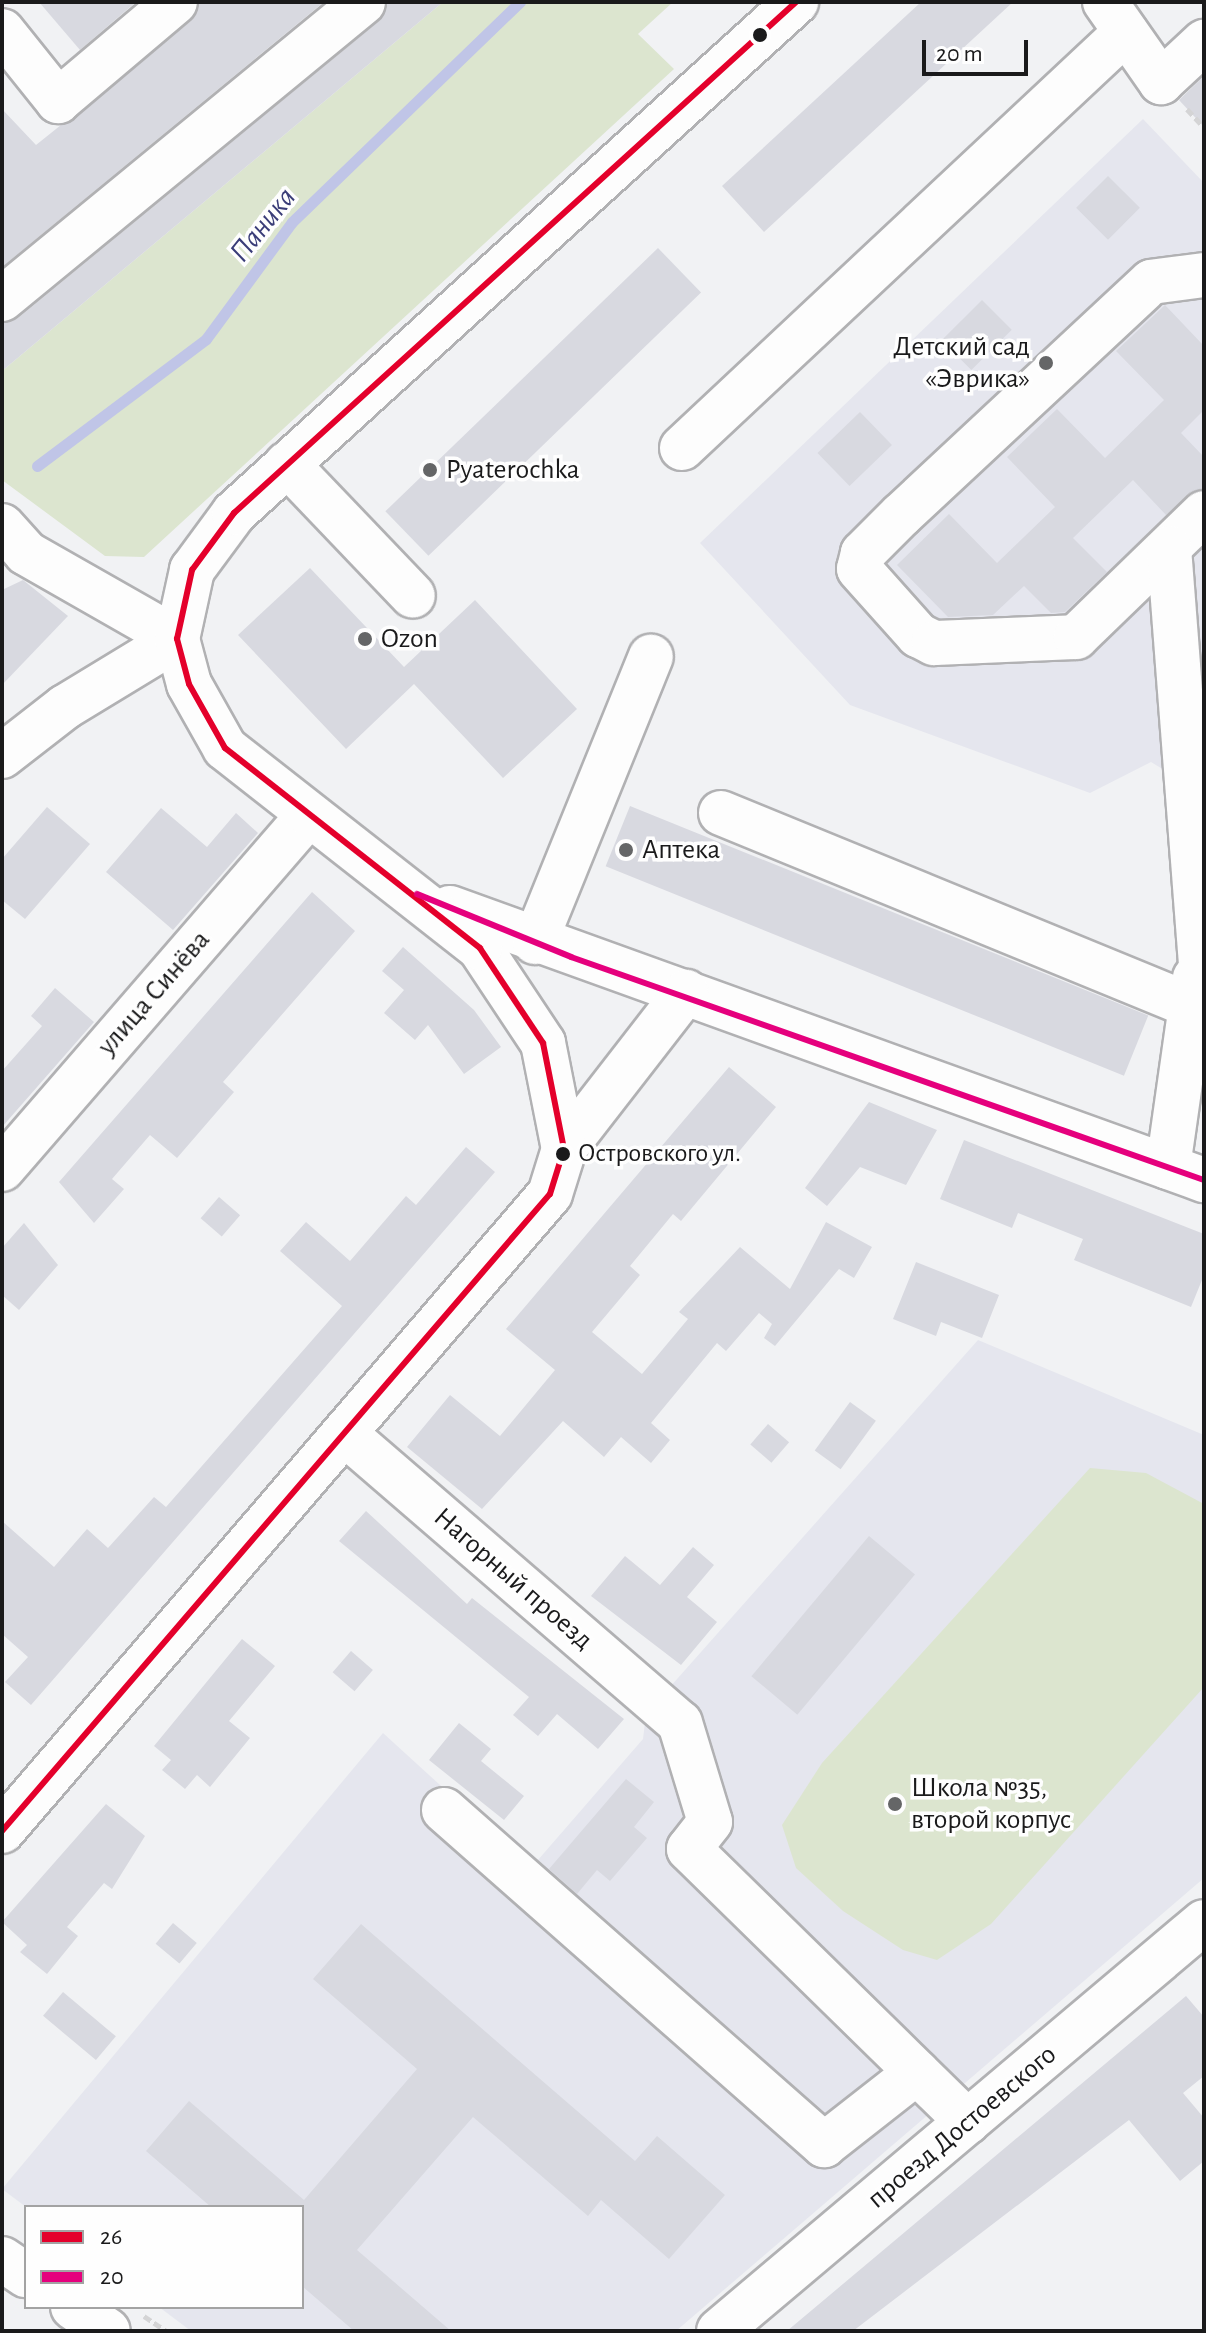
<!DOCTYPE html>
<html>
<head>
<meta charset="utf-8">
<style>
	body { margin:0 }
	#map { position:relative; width:1206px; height:2333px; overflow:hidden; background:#f1f2f4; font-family:"Alegreya Sans",sans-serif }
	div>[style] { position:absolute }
	.built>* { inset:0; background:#e5e6ee }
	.green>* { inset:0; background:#dce5cf }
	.stream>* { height:11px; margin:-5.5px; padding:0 5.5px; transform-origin:5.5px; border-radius:5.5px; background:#c0c5e7 }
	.building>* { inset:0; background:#d8d9e0; transform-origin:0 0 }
	.path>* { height:5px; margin-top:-2.5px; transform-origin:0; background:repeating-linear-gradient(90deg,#d4d4d5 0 8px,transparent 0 12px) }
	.roads { filter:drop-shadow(2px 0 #b1b1b3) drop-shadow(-2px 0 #b1b1b3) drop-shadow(0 2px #b1b1b3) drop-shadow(0 -2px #b1b1b3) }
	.minor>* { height:44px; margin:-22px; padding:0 22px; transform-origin:22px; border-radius:22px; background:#fdfdfd }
	.bus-1>* { height:6px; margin:-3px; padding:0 3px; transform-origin:3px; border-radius:3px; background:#e4002b }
	.bus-2>* { height:6px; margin:-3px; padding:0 3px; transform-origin:3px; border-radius:3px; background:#e5007d }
	.dots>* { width:22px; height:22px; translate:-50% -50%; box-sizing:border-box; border:4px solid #fefefe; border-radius:50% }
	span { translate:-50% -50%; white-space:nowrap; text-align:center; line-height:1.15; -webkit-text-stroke:7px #fefefe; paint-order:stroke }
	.bus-label { font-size:26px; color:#1a1a1b }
	.left { translate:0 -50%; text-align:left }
	.poi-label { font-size:28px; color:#1a1a1b }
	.right { translate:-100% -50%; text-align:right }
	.street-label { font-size:28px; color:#1a1a1b }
	.water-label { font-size:30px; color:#3a3d78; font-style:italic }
	.frame { position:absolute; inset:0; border:4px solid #1a1a1b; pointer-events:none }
	.legend { position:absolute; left:24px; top:2205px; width:280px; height:104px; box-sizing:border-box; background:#fefefe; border:2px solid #a3a3a3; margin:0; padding:10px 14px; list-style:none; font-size:24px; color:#1a1a1b }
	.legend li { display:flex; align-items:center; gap:16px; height:40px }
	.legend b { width:40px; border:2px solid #a3a3a3 }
	.scale { position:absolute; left:922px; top:40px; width:106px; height:36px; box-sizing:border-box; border:4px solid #1a1a1b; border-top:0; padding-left:10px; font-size:24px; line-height:28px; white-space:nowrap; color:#1a1a1b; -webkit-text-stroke:6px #fefefe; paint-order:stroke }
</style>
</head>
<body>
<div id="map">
	<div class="built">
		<i style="clip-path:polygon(1143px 119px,1204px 183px,1204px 774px,1179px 779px,1151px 762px,1090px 793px,850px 705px,700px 543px)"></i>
		<i style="clip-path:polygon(978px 1340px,1204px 1435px,1204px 1878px,676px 2331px,191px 2331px,159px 2307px,302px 2307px,302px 2207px,26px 2207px,2px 2189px,383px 1733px,531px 1868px,643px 1739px,646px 1714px)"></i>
	</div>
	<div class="green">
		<i style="clip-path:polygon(443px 2px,673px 2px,638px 34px,674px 69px,144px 557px,105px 556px,2px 480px,2px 371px)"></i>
		<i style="clip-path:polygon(1090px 1468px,1146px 1473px,1204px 1504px,1204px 1687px,991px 1924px,937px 1960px,903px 1950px,843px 1911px,796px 1868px,782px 1825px,822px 1763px)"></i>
	</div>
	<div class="stream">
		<i style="left:37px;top:466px;width:211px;rotate:-36.9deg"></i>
		<i style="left:206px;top:339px;width:145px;rotate:-53.7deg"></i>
		<i style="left:292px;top:222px;width:317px;rotate:-44deg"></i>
	</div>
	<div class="building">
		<i style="clip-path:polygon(39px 2px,136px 2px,80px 50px)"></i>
		<i style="clip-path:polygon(199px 2px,324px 2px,2px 267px,2px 109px,36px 145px,191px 21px)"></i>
		<i style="clip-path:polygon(387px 2px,443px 2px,2px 371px,2px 323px,18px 318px,379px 21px)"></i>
		<i style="clip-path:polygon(921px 2px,1013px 2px,764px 232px,722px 186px)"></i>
		<i style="clip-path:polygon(1204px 76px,1204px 127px,1179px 100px)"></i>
		<i style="left:1108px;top:176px;width:45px;height:45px;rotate:45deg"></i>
		<i style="left:658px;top:248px;width:62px;height:379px;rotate:46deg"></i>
		<i style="left:982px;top:300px;width:42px;height:57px;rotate:45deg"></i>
		<i style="clip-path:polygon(1165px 305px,1204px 346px,1204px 410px,1181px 433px,1204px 457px,1204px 489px,1166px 515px,1133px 480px,1073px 538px,1107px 572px,1065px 612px,1051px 613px,1024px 586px,993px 615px,948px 617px,897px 565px,949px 514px,997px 563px,1055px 507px,1007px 457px,1057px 409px,1105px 458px,1164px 400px,1116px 351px)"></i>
		<i style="left:860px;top:412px;width:46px;height:59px;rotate:46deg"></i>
		<i style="clip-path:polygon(310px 568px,404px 667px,475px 600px,577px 709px,503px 778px,414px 684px,346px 749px,238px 635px)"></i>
		<i style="clip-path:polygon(23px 580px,68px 616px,2px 685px,2px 590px)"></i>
		<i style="left:630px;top:806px;width:559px;height:65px;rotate:22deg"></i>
		<i style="clip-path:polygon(47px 807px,90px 844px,25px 919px,2px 900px,2px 859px)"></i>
		<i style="clip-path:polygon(161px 808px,207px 847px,236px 813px,258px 833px,173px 930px,106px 872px)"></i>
		<i style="clip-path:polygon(312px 892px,355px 931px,223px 1082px,234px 1092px,177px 1158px,150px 1135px,112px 1179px,124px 1189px,94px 1223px,59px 1182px)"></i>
		<i style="clip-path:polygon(403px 947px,474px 1010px,501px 1047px,464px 1074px,428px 1025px,415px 1040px,384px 1013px,404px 990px,382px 971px)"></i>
		<i style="clip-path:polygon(55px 988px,94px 1022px,2px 1127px,2px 1071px,42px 1026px,31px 1016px)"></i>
		<i style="clip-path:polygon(729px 1067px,776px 1107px,681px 1221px,673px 1214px,630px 1266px,640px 1275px,592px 1332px,642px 1374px,688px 1319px,679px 1312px,740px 1247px,790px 1289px,826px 1222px,872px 1247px,854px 1278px,839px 1269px,775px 1346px,764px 1338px,772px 1324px,759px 1313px,726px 1351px,717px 1343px,651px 1423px,670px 1440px,651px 1463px,621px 1437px,604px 1457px,563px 1421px,482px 1509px,407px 1447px,450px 1395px,500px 1436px,555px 1370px,506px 1329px)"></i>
		<i style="clip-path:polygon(869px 1102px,937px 1130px,906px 1185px,860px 1167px,827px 1206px,805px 1188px)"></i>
		<i style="clip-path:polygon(964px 1140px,1204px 1234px,1204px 1275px,1191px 1307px,1074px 1260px,1083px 1239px,1018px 1213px,1012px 1228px,940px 1199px)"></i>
		<i style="clip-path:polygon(466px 1147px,495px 1172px,31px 1705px,5px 1682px,28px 1657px,2px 1634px,2px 1521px,54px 1567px,87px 1529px,108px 1548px,154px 1497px,166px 1507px,342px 1306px,280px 1251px,306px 1222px,350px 1261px,406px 1196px,416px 1205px)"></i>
		<i style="left:219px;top:1197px;width:28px;height:28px;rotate:41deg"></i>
		<i style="clip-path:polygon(24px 1223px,58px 1265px,19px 1310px,2px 1295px,2px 1248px)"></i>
		<i style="clip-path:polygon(916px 1262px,999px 1295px,982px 1338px,941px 1322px,936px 1336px,893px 1319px)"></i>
		<i style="left:850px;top:1402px;width:32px;height:60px;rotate:36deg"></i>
		<i style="left:768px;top:1424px;width:28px;height:27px;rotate:41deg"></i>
		<i style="clip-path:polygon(366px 1511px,467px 1604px,472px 1598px,624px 1719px,598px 1749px,557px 1714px,538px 1736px,513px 1715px,529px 1697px,339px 1541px)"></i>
		<i style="left:869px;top:1536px;width:60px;height:183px;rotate:40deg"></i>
		<i style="clip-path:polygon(693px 1547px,714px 1565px,687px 1597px,717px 1622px,681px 1665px,591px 1596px,625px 1556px,660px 1585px)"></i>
		<i style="clip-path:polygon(242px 1639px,275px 1666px,229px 1721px,250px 1738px,210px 1787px,197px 1775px,185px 1789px,162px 1770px,171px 1760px,154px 1746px)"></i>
		<i style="left:351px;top:1651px;width:29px;height:28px;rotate:41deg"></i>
		<i style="clip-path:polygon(459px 1723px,491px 1749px,481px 1761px,524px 1796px,504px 1820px,429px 1760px)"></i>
		<i style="clip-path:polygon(626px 1779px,654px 1802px,634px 1827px,647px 1838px,610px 1881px,597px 1870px,577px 1894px,549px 1869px)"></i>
		<i style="clip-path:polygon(106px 1804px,145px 1836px,112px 1889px,104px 1883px,67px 1927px,78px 1936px,47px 1974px,20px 1952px,27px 1945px,2px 1922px)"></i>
		<i style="left:173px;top:1923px;width:31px;height:27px;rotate:40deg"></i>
		<i style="clip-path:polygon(361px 1924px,635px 2161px,657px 2136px,725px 2195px,669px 2259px,601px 2200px,588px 2216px,473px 2117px,357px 2250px,451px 2331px,354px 2331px,302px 2286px,302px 2207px,211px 2207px,146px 2151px,189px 2101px,304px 2200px,417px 2069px,313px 1979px)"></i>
		<i style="left:63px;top:1992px;width:69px;height:31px;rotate:40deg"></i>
		<i style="clip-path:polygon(1186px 1996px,1204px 2017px,1204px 2076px,1183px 2093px,1204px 2118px,1204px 2161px,1180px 2181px,1129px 2120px,853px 2331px,787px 2331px)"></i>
	</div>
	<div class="path">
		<i style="left:1187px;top:109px;width:25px;rotate:47deg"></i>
		<i style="left:144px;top:2316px;width:27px;rotate:34deg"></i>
	</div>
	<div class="roads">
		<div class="minor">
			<i style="left:1105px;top:2px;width:98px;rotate:55deg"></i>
			<i style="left:1161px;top:82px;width:59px;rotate:-42.9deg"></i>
			<i style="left:2px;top:31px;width:90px;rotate:51.3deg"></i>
			<i style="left:58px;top:101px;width:153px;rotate:-40.2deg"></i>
			<i style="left:1204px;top:275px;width:53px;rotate:172.5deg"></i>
			<i style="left:1151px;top:282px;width:342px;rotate:137deg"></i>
			<i style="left:901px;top:515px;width:54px;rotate:135deg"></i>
			<i style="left:863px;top:553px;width:16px;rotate:104deg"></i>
			<i style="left:859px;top:569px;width:89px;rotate:48.2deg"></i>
			<i style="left:918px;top:635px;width:18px;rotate:27deg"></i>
			<i style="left:934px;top:643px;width:142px;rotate:-2.4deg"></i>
			<i style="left:1076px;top:637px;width:178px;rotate:-44.1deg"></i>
			<i style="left:2px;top:299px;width:467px;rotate:-39.4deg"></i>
			<i style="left:682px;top:448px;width:608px;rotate:-43.14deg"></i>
			<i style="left:287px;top:464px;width:182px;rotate:46.3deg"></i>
			<i style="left:2px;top:526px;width:36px;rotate:48deg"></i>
			<i style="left:26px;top:553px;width:174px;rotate:29.7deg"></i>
			<i style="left:1169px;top:548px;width:414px;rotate:85.6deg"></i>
			<i style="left:2px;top:756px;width:80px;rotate:-37.9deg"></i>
			<i style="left:65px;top:707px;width:131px;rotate:-31.3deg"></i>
			<i style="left:721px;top:813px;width:504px;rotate:22.29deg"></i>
			<i style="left:450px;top:908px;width:802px;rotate:19.84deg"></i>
			<i style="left:535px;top:942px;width:308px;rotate:-67.9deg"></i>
			<i style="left:564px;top:1149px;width:199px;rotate:-52.2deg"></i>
			<i style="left:1168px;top:1167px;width:191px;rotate:-81.9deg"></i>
			<i style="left:2px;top:1169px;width:464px;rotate:-49.1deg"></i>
			<i style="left:345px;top:1434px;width:442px;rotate:40.8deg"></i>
			<i style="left:680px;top:1723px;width:103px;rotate:73.1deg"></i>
			<i style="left:710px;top:1822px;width:34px;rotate:128deg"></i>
			<i style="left:689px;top:1849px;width:390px;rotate:44.4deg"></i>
			<i style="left:444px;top:1810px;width:507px;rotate:41.4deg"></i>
			<i style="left:824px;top:2145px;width:118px;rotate:-38.1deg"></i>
			<i style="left:2px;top:1831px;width:840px;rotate:-49.3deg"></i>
			<i style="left:550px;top:1194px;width:47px;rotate:-72.7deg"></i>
			<i style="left:564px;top:1149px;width:108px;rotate:-101.2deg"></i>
			<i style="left:543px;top:1043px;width:114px;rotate:-123.6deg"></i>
			<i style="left:480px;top:948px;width:324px;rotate:-141.9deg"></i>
			<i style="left:225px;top:748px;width:73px;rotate:-119.4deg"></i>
			<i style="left:189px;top:684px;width:47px;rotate:-104.9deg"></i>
			<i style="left:177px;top:639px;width:71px;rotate:-77.7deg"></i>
			<i style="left:192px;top:570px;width:71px;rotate:-53.6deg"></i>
			<i style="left:234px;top:513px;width:760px;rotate:-42.28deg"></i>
			<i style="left:2px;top:2259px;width:29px;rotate:34deg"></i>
			<i style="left:73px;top:2307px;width:42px;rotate:34.4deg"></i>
			<i style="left:719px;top:2331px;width:634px;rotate:-40.14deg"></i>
		</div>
	</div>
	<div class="bus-1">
		<i style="left:2px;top:1831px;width:840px;rotate:-49.3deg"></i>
		<i style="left:550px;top:1194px;width:47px;rotate:-72.7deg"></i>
		<i style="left:564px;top:1149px;width:108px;rotate:-101.2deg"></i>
		<i style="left:543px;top:1043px;width:114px;rotate:-123.6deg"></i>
		<i style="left:480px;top:948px;width:324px;rotate:-141.9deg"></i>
		<i style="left:225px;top:748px;width:73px;rotate:-119.4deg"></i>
		<i style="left:189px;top:684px;width:47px;rotate:-104.9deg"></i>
		<i style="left:177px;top:639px;width:71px;rotate:-77.7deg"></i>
		<i style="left:192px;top:570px;width:71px;rotate:-53.6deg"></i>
		<i style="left:234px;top:513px;width:760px;rotate:-42.28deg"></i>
	</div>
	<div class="bus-2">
		<i style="left:417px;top:894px;width:166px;rotate:22.2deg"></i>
		<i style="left:571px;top:957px;width:671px;rotate:19.41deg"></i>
	</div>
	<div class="dots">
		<i style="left:760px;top:35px;background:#1a1a1b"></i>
		<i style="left:1046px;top:363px;background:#656667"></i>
		<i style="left:430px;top:470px;background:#656667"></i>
		<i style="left:365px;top:639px;background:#656667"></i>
		<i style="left:626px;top:850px;background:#656667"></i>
		<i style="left:563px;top:1154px;background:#1a1a1b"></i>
		<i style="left:895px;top:1804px;background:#656667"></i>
	</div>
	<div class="bus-label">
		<span class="left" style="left:578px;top:1154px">Островского ул.</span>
	</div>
	<div class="poi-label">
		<span class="right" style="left:1030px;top:363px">Детский сад<br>«Эврика»</span>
		<span class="left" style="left:446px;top:470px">Pyaterochka</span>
		<span class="left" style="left:381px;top:639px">Ozon</span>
		<span class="left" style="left:642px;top:850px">Аптека</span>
		<span class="left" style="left:911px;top:1804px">Школа №35,<br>второй корпус</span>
	</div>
	<div class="street-label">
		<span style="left:154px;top:993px;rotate:-49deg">улица Синёва</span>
		<span style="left:513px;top:1579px;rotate:41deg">Нагорный проезд</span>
		<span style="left:962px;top:2127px;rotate:-40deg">проезд Достоевского</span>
	</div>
	<div class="water-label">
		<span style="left:263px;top:225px;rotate:-51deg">Паника</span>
	</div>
	<div class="frame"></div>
	<ul class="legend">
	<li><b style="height:10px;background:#e4002b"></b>26</li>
	<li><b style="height:10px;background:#e5007d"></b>20</li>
	</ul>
	<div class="scale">20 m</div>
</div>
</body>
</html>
